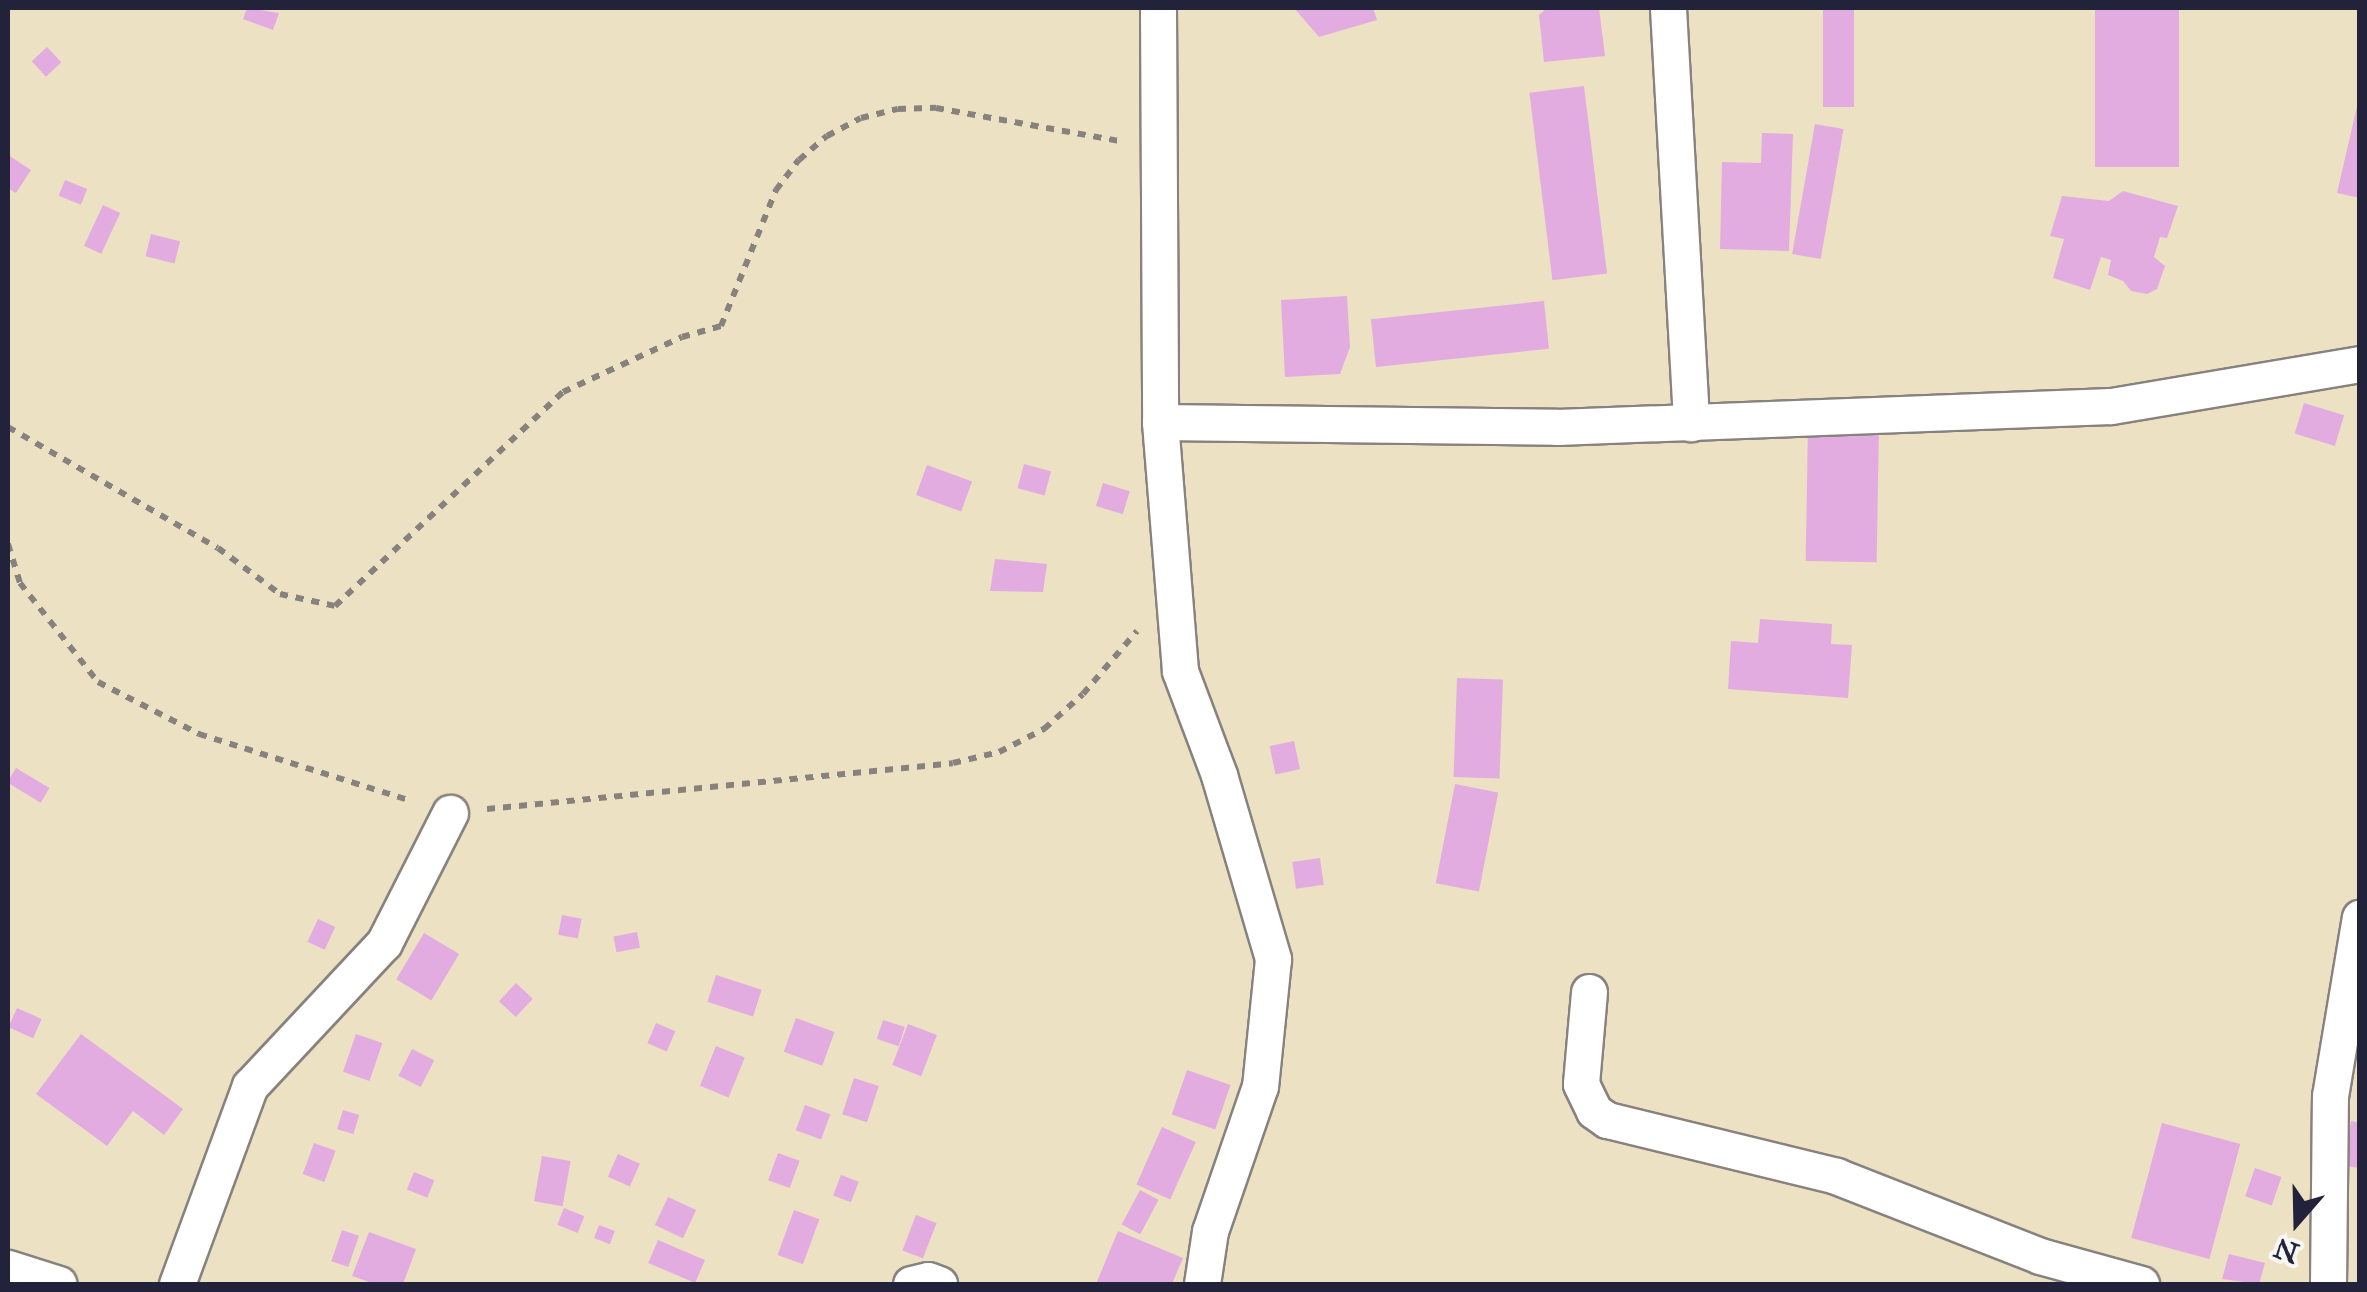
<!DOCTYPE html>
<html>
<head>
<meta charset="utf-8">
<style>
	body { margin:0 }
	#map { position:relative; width:2367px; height:1292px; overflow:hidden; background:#ede1c3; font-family:"IM FELL Great Primer",serif }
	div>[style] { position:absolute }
	.building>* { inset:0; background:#e2ace1; transform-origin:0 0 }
	.path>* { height:6px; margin-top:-3px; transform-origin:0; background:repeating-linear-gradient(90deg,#88827f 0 8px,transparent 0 16px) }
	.roads { filter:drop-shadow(2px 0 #88827f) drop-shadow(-2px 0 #88827f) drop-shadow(0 2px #88827f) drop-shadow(0 -2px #88827f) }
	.minor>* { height:35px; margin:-17.5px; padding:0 17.5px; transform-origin:17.5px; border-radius:17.5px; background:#fff }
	span { translate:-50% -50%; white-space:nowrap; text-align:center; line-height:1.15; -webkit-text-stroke:9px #f6f6f2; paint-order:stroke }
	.frame { position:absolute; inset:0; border:10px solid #22223b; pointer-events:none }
	.north { position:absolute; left:2247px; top:1172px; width:100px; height:100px; -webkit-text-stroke:8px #f6f6f2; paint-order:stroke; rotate:200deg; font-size:28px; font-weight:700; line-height:40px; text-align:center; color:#22223b }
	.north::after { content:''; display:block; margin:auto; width:35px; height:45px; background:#22223b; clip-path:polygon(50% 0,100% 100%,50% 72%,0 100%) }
</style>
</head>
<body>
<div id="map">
	<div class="building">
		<i style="clip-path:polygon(247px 8px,279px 13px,273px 30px,243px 19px)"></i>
		<i style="clip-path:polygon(1294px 8px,1373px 8px,1377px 20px,1319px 37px)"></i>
		<i style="clip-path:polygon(1547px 8px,1599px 8px,1605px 56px,1544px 62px,1539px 15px)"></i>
		<i style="left:1823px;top:8px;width:31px;height:99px"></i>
		<i style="left:2095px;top:8px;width:84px;height:159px"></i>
		<i style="left:47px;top:47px;width:21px;height:21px;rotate:47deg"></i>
		<i style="left:1584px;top:86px;width:189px;height:55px;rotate:83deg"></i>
		<i style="clip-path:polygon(2358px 102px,2360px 102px,2360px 198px,2337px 193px)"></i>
		<i style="left:1815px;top:124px;width:29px;height:132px;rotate:10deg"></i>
		<i style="clip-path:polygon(1762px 133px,1793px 134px,1789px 251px,1720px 249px,1722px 162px,1761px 163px)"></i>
		<i style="clip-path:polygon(8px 155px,31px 170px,16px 193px,8px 188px)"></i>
		<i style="left:65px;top:180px;width:24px;height:17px;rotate:22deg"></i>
		<i style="clip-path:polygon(2123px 191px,2178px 206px,2167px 238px,2160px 237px,2154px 257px,2165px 266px,2157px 289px,2147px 294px,2131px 291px,2123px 281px,2108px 275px,2111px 260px,2101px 257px,2090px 290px,2053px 278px,2064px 239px,2050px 236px,2062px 196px,2109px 201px)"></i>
		<i style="left:103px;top:205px;width:19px;height:45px;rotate:25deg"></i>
		<i style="left:151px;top:234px;width:30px;height:23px;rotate:14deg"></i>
		<i style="clip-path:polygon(1347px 296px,1350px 347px,1340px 374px,1285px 377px,1281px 300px)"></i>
		<i style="left:1544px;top:301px;width:48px;height:174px;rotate:84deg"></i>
		<i style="left:2304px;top:403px;width:42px;height:32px;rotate:17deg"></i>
		<i style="left:1808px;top:426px;width:71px;height:135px;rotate:1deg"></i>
		<i style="left:1024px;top:464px;width:28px;height:25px;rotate:15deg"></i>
		<i style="left:927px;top:465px;width:48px;height:32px;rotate:20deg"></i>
		<i style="left:1103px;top:483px;width:28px;height:24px;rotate:17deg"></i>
		<i style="clip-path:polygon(995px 559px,1047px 564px,1043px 592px,990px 591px)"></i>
		<i style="clip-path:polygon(1760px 619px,1832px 624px,1831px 644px,1852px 645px,1848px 698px,1728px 689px,1731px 641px,1758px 643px)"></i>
		<i style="left:1457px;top:678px;width:46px;height:99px;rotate:2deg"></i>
		<i style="left:1294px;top:741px;width:29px;height:25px;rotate:78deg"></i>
		<i style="left:16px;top:768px;width:39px;height:17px;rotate:31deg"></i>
		<i style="left:1455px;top:784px;width:44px;height:101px;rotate:11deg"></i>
		<i style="left:1320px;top:858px;width:27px;height:28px;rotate:82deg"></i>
		<i style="left:562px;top:915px;width:20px;height:20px;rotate:11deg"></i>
		<i style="left:318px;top:919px;width:19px;height:25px;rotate:25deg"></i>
		<i style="left:637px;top:932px;width:16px;height:24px;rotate:79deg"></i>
		<i style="left:424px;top:933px;width:41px;height:54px;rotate:31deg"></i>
		<i style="left:716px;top:975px;width:48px;height:28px;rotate:18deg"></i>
		<i style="left:516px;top:983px;width:23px;height:25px;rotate:43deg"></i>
		<i style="left:17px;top:1008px;width:27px;height:21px;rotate:24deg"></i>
		<i style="left:796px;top:1018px;width:41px;height:36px;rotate:20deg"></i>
		<i style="left:883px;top:1020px;width:23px;height:20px;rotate:18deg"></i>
		<i style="left:656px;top:1023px;width:21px;height:22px;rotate:23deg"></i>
		<i style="left:908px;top:1024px;width:31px;height:44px;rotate:21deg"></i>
		<i style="clip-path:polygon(81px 1034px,183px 1109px,164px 1135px,133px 1111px,107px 1146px,36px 1094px)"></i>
		<i style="left:356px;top:1034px;width:28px;height:40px;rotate:19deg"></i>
		<i style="left:716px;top:1046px;width:31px;height:43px;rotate:22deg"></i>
		<i style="left:412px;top:1049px;width:25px;height:30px;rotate:27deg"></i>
		<i style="left:1187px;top:1070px;width:46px;height:47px;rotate:19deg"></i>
		<i style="left:854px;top:1078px;width:26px;height:38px;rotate:18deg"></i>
		<i style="left:805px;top:1105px;width:27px;height:27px;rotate:20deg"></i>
		<i style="left:343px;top:1110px;width:17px;height:20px;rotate:17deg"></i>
		<i style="clip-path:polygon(2351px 1121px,2360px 1123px,2360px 1168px,2345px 1166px)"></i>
		<i style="left:2162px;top:1123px;width:81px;height:119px;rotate:15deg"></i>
		<i style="left:1162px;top:1127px;width:37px;height:63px;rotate:24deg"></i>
		<i style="left:314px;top:1143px;width:23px;height:33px;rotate:20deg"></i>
		<i style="left:778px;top:1153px;width:23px;height:29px;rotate:20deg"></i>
		<i style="left:618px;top:1154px;width:24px;height:25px;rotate:24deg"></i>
		<i style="left:542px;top:1156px;width:29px;height:46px;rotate:10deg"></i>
		<i style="left:2255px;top:1168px;width:28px;height:30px;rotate:19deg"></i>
		<i style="left:414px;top:1172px;width:22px;height:19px;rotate:22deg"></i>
		<i style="left:841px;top:1175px;width:19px;height:22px;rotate:21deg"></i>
		<i style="left:1140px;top:1190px;width:21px;height:39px;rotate:28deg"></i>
		<i style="left:668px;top:1197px;width:31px;height:31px;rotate:25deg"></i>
		<i style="left:564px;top:1208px;width:22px;height:18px;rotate:22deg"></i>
		<i style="left:794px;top:1210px;width:27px;height:48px;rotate:20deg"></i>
		<i style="left:916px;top:1215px;width:22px;height:38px;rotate:21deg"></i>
		<i style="left:599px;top:1225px;width:17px;height:14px;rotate:21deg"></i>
		<i style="left:342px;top:1230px;width:18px;height:33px;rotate:19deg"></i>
		<i style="clip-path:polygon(1118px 1231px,1183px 1258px,1172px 1284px,1096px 1284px)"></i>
		<i style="clip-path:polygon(369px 1232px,416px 1249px,403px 1284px,375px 1284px,352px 1276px)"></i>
		<i style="left:658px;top:1240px;width:51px;height:25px;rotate:23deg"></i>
		<i style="clip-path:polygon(2229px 1254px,2265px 1263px,2259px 1284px,2222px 1279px)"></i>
	</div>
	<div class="path">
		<i style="left:8px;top:427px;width:242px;rotate:30deg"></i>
		<i style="left:218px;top:548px;width:77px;rotate:36.6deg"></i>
		<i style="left:280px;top:594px;width:56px;rotate:12.3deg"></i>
		<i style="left:335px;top:606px;width:313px;rotate:-43.2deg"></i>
		<i style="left:563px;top:392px;width:131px;rotate:-24.8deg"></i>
		<i style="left:682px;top:337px;width:41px;rotate:-15.8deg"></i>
		<i style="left:721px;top:326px;width:147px;rotate:-68deg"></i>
		<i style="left:776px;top:190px;width:38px;rotate:-53deg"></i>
		<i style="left:799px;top:160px;width:37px;rotate:-41deg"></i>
		<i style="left:827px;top:136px;width:38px;rotate:-28deg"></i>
		<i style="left:861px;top:118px;width:38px;rotate:-14deg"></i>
		<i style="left:898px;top:109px;width:38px;rotate:-2deg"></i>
		<i style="left:936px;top:108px;width:187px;rotate:10.2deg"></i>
		<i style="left:8px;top:544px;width:41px;rotate:72.9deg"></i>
		<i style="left:20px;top:583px;width:126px;rotate:51.8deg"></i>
		<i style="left:98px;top:682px;width:114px;rotate:27.2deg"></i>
		<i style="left:199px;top:734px;width:222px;rotate:17.5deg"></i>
		<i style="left:487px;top:809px;width:468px;rotate:-5.6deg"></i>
		<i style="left:953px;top:763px;width:47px;rotate:-13.4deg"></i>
		<i style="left:999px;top:752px;width:51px;rotate:-27.1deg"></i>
		<i style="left:1044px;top:729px;width:52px;rotate:-41.9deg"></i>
		<i style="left:1083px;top:694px;width:83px;rotate:-49.4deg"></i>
	</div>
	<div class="roads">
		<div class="minor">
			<i style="left:1158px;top:8px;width:414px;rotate:89.7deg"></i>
			<i style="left:1160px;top:422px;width:250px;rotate:85.4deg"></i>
			<i style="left:1180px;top:671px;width:111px;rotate:69.4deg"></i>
			<i style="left:1219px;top:775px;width:192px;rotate:73.6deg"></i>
			<i style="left:1273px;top:959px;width:128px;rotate:95.8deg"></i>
			<i style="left:1260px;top:1086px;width:153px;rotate:109deg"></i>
			<i style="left:1210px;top:1231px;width:54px;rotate:98.6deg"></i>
			<i style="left:1668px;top:8px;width:416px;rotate:86.8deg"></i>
			<i style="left:1160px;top:422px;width:397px;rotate:0.7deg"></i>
			<i style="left:1557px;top:427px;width:554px;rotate:-2.17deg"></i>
			<i style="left:2111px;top:406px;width:253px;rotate:-9.6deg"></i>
			<i style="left:1589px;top:992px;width:92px;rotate:95deg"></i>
			<i style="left:1581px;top:1084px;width:30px;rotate:64deg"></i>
			<i style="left:1594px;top:1111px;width:16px;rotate:35deg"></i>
			<i style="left:1607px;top:1120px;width:236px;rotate:13.7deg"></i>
			<i style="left:1836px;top:1176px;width:219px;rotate:21.4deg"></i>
			<i style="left:2040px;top:1256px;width:105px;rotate:15.5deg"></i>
			<i style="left:8px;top:1268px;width:53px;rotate:17.4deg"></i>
			<i style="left:177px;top:1284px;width:211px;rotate:-69.8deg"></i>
			<i style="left:250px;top:1086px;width:196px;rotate:-46.9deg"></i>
			<i style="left:384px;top:943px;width:146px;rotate:-63.1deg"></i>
			<i style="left:911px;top:1284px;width:17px;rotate:-13deg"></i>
			<i style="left:928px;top:1280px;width:12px;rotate:20deg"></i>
			<i style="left:2328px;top:1284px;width:188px;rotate:-89.4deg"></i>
			<i style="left:2330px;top:1096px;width:181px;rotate:-80.5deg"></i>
		</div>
	</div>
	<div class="frame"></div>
	<div class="north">N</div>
</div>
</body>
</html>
